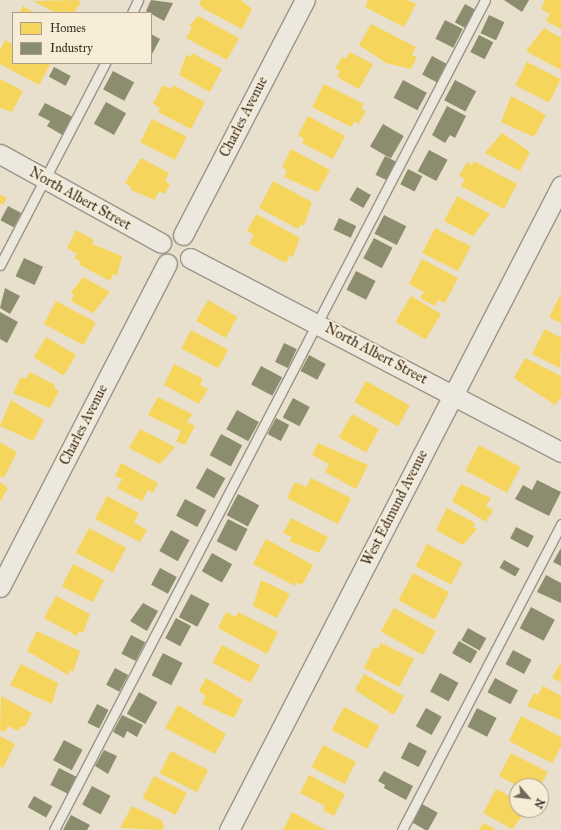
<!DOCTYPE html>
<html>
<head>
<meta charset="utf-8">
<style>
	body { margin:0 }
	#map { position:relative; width:561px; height:830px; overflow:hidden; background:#e8dfcc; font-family:"IM FELL Great Primer",serif }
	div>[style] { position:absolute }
	.homes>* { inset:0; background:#f6d55c; transform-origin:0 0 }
	.industry>* { inset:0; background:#8c8c6e; transform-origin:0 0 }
	.roads { filter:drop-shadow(1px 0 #9a9488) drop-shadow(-1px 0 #9a9488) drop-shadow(0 1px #9a9488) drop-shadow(0 -1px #9a9488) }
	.service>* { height:9px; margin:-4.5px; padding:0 4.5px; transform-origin:4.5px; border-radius:4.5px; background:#ece8de }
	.minor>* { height:19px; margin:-9.5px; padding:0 9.5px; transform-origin:9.5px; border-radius:9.5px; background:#ece8de }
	span { translate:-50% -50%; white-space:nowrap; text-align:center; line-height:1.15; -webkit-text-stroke:4px #f7edd7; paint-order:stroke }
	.street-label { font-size:14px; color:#33281f }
	.legend { position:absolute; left:12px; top:12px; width:140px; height:52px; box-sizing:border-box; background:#f7edd7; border:1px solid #a99e8d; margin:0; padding:5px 7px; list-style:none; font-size:12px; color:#33281f }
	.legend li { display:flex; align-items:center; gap:8px; height:20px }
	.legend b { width:20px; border:1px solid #a99e8d }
	.north { position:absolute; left:509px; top:778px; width:40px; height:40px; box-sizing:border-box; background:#f7edd7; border:1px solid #a99e8d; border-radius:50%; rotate:118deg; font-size:11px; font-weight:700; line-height:16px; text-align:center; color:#33281f }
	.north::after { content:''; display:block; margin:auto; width:14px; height:18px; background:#72685c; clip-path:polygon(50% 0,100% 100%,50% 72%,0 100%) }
</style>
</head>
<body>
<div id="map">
	<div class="homes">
		<i style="clip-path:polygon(78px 0,81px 2px,74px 13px,56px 13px,33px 1px)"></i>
		<i style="clip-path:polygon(201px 0,241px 0,252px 9px,242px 29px,204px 9px,199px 4px)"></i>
		<i style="clip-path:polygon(368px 0,408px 0,416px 4px,404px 27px,365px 7px)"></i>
		<i style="clip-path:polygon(545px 0,561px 0,561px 29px,546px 21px,550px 14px,541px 9px)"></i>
		<i style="clip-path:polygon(23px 6px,35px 13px,19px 13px)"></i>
		<i style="clip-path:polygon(198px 16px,239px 38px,227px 60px,186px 38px,192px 28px,189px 26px)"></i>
		<i style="clip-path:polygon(371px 24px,416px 47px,412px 55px,417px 57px,411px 69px,386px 63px,359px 45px)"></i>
		<i style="clip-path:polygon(544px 28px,561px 38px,561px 70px,526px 51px)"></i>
		<i style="clip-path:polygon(5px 40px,13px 44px,13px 63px,51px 63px,39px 85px,0 64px,0 50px)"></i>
		<i style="clip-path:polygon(350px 52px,373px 64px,359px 89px,337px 77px,340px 71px,335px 69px,342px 57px,346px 59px)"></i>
		<i style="clip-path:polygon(192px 53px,222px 69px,210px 92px,179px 75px,186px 55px,190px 57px)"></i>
		<i style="left:527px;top:62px;width:38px;height:26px;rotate:27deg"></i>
		<i style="clip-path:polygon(0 79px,23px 91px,12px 112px,0 108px)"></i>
		<i style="clip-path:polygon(324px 84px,364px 104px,361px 109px,366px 111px,359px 124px,355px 121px,351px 127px,312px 107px)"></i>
		<i style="clip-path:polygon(163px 85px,171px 89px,173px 85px,205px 102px,191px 129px,158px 112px,160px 108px,153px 104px)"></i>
		<i style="clip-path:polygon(511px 96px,546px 115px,534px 137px,501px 122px)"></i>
		<i style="clip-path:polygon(308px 116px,345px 136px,333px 159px,302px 143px,304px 139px,298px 135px)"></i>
		<i style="left:152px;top:119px;width:39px;height:26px;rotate:27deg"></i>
		<i style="clip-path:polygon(502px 133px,530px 152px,520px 171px,485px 153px)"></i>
		<i style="clip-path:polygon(291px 149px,330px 170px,318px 192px,284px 177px,287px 170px,282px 167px)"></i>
		<i style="clip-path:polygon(141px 158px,169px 173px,165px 181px,170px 184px,165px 194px,159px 191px,155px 200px,131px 190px,132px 188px,125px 183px)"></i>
		<i style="clip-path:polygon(474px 161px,517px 184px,504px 209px,461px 186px,465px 179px,459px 176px,467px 162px,472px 165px)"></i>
		<i style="clip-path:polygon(273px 181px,312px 202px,304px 226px,301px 224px,298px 229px,259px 208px)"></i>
		<i style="clip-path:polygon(0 195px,7px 198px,3px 205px,0 203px)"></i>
		<i style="clip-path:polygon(457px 196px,490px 214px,473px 236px,444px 221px)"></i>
		<i style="clip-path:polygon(256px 214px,300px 238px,293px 257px,290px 255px,286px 263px,249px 244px,254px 235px,247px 231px)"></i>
		<i style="left:435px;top:228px;width:40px;height:28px;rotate:27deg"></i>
		<i style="clip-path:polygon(76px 230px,94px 240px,92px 244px,122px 256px,117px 276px,113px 274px,110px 281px,80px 265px,81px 262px,74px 258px,77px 254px,67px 248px)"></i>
		<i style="clip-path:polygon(422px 259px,458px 278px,445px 303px,438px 300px,435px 306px,420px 298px,424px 292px,409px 284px)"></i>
		<i style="clip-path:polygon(83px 277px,110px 292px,93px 313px,71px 301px,74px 295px,71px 293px)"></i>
		<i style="clip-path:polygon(561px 294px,561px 323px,549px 317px)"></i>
		<i style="left:411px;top:296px;width:35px;height:30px;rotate:31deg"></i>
		<i style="left:208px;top:300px;width:34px;height:24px;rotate:30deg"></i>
		<i style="left:56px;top:301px;width:45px;height:26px;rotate:28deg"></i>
		<i style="clip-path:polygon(545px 329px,561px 338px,560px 368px,532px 354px)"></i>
		<i style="left:191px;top:330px;width:42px;height:21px;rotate:28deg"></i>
		<i style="left:46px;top:337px;width:35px;height:24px;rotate:31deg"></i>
		<i style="clip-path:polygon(525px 358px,561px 376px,561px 397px,555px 405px,514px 378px)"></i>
		<i style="clip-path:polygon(174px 364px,203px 379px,200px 385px,208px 389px,199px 404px,164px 385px)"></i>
		<i style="clip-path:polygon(30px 372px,55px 385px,54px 388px,59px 391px,50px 408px,13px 393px,21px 377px,26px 379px)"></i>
		<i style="left:366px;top:381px;width:50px;height:24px;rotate:29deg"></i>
		<i style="clip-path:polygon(158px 397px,192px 414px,187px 422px,195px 426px,185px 445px,176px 441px,181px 431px,148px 415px)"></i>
		<i style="clip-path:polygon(11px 400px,44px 420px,33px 441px,0 426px)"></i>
		<i style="left:352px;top:414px;width:31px;height:27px;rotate:29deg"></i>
		<i style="clip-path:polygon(140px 429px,175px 447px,160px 464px,129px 448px)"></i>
		<i style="clip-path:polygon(0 442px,17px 452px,4px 478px,0 476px)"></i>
		<i style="clip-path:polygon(318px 443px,368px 465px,356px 489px,325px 472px,329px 464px,312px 455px)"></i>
		<i style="left:479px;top:445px;width:47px;height:29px;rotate:28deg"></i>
		<i style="clip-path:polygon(121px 463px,158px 483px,153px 493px,148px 490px,142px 501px,117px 488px,122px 479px,115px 476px)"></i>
		<i style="clip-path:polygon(311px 478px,351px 498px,338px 524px,287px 498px,295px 482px,306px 487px)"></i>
		<i style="clip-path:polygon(0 482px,8px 488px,0 502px)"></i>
		<i style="clip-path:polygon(461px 484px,491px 498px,486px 506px,493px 510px,486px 522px,452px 501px)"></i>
		<i style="clip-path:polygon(107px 496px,139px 513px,134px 523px,147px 530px,140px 542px,95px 519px)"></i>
		<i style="clip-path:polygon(447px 508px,475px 523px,473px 527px,477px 529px,463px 545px,436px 530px)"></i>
		<i style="clip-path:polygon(291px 518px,328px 537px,319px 553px,289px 541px,292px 537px,283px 533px)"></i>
		<i style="left:89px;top:528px;width:42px;height:28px;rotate:28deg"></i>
		<i style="clip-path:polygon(266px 539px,313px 565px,302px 585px,296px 582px,295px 586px,253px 564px)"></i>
		<i style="left:427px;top:544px;width:40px;height:25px;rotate:27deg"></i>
		<i style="left:73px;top:564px;width:35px;height:25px;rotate:27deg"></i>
		<i style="left:413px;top:573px;width:41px;height:31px;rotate:28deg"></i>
		<i style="clip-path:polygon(261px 580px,290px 594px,277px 618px,253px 606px)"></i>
		<i style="clip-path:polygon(56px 596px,90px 614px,83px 633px,79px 631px,77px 636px,44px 618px)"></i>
		<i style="left:394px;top:608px;width:48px;height:27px;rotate:29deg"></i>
		<i style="clip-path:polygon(226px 612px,236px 617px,238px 612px,278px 632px,267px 654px,218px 628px)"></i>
		<i style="clip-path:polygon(37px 631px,80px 651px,73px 672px,70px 670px,68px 675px,27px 651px)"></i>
		<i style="clip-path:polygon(381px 643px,414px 659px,399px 687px,364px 668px,374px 647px,378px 649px)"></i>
		<i style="left:222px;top:645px;width:43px;height:20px;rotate:28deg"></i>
		<i style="clip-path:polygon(21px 664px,58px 683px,52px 704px,10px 685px)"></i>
		<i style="clip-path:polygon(560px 664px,561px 665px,561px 682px,552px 678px)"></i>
		<i style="clip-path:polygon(364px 674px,404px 696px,394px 715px,355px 690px)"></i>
		<i style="clip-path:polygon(206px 678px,243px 700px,234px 718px,202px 704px,206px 696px,199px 691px)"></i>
		<i style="clip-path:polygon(543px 686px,561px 696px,561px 720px,527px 706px,534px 693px,538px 695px)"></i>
		<i style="clip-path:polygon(1px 696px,32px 713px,25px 727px,21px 726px,18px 731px,8px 726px,5px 732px,0 730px)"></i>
		<i style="clip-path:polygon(178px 705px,226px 734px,215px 754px,165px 728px)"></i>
		<i style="left:344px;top:707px;width:40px;height:26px;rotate:28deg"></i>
		<i style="clip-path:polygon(521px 716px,561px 737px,561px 747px,552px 763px,509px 741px)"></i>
		<i style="clip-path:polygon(0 736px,15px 744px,3px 768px,0 766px)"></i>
		<i style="left:323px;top:745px;width:37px;height:25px;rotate:27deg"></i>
		<i style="left:171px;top:751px;width:42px;height:25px;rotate:27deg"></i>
		<i style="clip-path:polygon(511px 753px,548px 772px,540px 786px,518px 786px,499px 776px)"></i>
		<i style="clip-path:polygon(309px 775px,345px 794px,334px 816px,323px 810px,325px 806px,300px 793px)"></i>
		<i style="left:154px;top:776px;width:37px;height:25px;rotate:27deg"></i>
		<i style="clip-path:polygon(496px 789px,517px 800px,517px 810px,524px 814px,512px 829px,483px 813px)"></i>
		<i style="clip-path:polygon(132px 806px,161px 820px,164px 825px,162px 830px,120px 828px)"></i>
		<i style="clip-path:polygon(292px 812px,326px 830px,283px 830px)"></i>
		<i style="clip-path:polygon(483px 823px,497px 830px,479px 830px)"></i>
	</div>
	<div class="industry">
		<i style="clip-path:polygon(151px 0,173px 3px,164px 21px,146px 11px)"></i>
		<i style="clip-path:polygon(504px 0,529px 0,522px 12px)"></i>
		<i style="left:465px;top:4px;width:13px;height:21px;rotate:29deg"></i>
		<i style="left:489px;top:15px;width:17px;height:20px;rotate:25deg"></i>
		<i style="left:445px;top:20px;width:20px;height:21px;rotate:27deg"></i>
		<i style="clip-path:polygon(151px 34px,160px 39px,151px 56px)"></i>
		<i style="left:479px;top:35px;width:16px;height:19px;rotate:27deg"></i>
		<i style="left:432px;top:56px;width:17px;height:21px;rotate:28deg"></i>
		<i style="left:54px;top:67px;width:19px;height:11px;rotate:28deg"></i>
		<i style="left:113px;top:71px;width:24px;height:21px;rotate:28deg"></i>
		<i style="left:403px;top:80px;width:27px;height:20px;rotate:28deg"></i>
		<i style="left:455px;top:80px;width:24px;height:23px;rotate:28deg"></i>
		<i style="left:106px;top:102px;width:23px;height:25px;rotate:29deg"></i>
		<i style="clip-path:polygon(45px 103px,75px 118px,64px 136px,47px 126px,50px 121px,38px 115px)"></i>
		<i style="clip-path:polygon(447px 106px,466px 116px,455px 138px,450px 135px,445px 143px,432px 135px)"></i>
		<i style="left:383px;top:124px;width:24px;height:26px;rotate:30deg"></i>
		<i style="left:429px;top:150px;width:21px;height:24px;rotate:28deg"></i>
		<i style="left:385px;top:156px;width:13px;height:21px;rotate:27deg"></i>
		<i style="left:408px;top:169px;width:16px;height:17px;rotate:27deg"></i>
		<i style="left:357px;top:187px;width:16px;height:15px;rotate:30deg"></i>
		<i style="left:8px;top:206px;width:15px;height:16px;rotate:28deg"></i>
		<i style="left:384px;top:215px;width:25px;height:21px;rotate:27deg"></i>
		<i style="left:339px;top:218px;width:19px;height:13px;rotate:25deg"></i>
		<i style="left:374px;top:238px;width:21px;height:23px;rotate:28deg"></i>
		<i style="left:24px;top:258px;width:21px;height:20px;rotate:25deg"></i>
		<i style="left:356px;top:271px;width:22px;height:21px;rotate:27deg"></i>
		<i style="clip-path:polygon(5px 288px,20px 296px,10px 314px,0 308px)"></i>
		<i style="clip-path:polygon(0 312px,18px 322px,7px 343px,0 339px)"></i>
		<i style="left:284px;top:343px;width:14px;height:21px;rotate:25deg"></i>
		<i style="left:309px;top:355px;width:19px;height:18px;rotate:28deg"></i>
		<i style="left:261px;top:366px;width:24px;height:21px;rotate:28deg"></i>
		<i style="left:293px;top:398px;width:19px;height:22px;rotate:28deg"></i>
		<i style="left:237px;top:410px;width:25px;height:22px;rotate:29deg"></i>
		<i style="left:276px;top:418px;width:15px;height:18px;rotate:28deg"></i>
		<i style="left:221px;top:434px;width:24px;height:24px;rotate:28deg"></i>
		<i style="left:207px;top:468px;width:21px;height:23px;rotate:29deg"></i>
		<i style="clip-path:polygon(537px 480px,561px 492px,549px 516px,515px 499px,523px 485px,532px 490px)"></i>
		<i style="left:238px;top:494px;width:24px;height:24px;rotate:28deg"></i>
		<i style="left:185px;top:499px;width:24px;height:19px;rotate:28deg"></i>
		<i style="left:228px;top:519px;width:22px;height:25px;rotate:27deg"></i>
		<i style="left:516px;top:527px;width:20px;height:13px;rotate:27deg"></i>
		<i style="left:171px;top:530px;width:21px;height:24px;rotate:29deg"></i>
		<i style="clip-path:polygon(561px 548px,561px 566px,553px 562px)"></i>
		<i style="left:212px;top:553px;width:23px;height:21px;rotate:29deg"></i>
		<i style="left:504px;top:560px;width:18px;height:9px;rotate:29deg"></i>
		<i style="left:160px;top:568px;width:19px;height:19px;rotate:28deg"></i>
		<i style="clip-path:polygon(546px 575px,561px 583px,561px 603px,537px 592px)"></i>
		<i style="left:191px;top:594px;width:21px;height:26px;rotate:28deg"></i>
		<i style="clip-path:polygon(143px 603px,158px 611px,147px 631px,130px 621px)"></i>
		<i style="left:531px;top:607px;width:27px;height:24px;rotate:28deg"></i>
		<i style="left:176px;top:618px;width:17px;height:23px;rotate:28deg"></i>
		<i style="left:468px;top:628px;width:21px;height:14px;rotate:29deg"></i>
		<i style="left:131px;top:635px;width:16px;height:21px;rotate:27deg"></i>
		<i style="left:459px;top:641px;width:21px;height:14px;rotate:29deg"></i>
		<i style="left:513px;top:650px;width:21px;height:16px;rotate:28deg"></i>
		<i style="left:163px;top:653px;width:22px;height:25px;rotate:27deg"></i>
		<i style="left:115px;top:668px;width:15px;height:19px;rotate:28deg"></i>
		<i style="left:440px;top:673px;width:21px;height:21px;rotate:28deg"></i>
		<i style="left:495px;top:678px;width:26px;height:16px;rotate:28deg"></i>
		<i style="left:139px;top:692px;width:21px;height:25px;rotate:29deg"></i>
		<i style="left:97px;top:704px;width:13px;height:21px;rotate:27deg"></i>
		<i style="left:426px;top:708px;width:18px;height:21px;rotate:29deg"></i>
		<i style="left:477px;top:708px;width:22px;height:21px;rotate:27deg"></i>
		<i style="clip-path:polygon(122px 715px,143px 725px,137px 737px,127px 731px,124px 738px,113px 732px)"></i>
		<i style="left:64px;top:740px;width:21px;height:23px;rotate:28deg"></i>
		<i style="left:409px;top:742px;width:20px;height:18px;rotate:27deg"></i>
		<i style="clip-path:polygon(104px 750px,117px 756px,108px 774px,95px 766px)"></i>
		<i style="left:59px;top:768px;width:20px;height:19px;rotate:27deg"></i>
		<i style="clip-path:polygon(384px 771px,413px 786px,406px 800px,384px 788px,385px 785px,378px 781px)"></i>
		<i style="left:92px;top:786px;width:21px;height:21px;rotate:28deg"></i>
		<i style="left:34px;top:796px;width:21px;height:13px;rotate:29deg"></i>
		<i style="left:422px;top:804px;width:18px;height:21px;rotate:29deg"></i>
		<i style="clip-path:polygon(71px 815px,90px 825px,87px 830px,63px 830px)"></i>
	</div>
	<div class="roads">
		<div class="service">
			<i style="left:132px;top:13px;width:14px;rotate:-65deg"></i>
			<i style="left:0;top:265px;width:228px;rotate:-62.5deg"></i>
			<i style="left:54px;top:830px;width:935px;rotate:-62.56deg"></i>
			<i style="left:402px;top:830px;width:345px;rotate:-62.5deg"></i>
		</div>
		<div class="minor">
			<i style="left:0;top:154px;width:184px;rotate:28.9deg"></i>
			<i style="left:183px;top:235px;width:265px;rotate:-62.6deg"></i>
			<i style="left:190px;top:258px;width:419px;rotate:27.6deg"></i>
			<i style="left:0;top:587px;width:364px;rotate:-62.7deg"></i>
			<i style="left:229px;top:830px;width:725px;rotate:-62.73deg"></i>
		</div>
	</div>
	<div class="street-label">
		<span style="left:244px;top:117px;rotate:-63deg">Charles Avenue</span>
		<span style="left:80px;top:199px;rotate:29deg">North Albert Street</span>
		<span style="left:376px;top:354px;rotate:28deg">North Albert Street</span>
		<span style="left:84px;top:425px;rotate:-63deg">Charles Avenue</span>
		<span style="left:395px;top:508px;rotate:-63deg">West Edmund Avenue</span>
	</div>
	<ul class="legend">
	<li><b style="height:11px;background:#f6d55c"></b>Homes</li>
	<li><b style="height:11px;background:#8c8c6e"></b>Industry</li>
	</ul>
	<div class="north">N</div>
</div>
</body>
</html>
